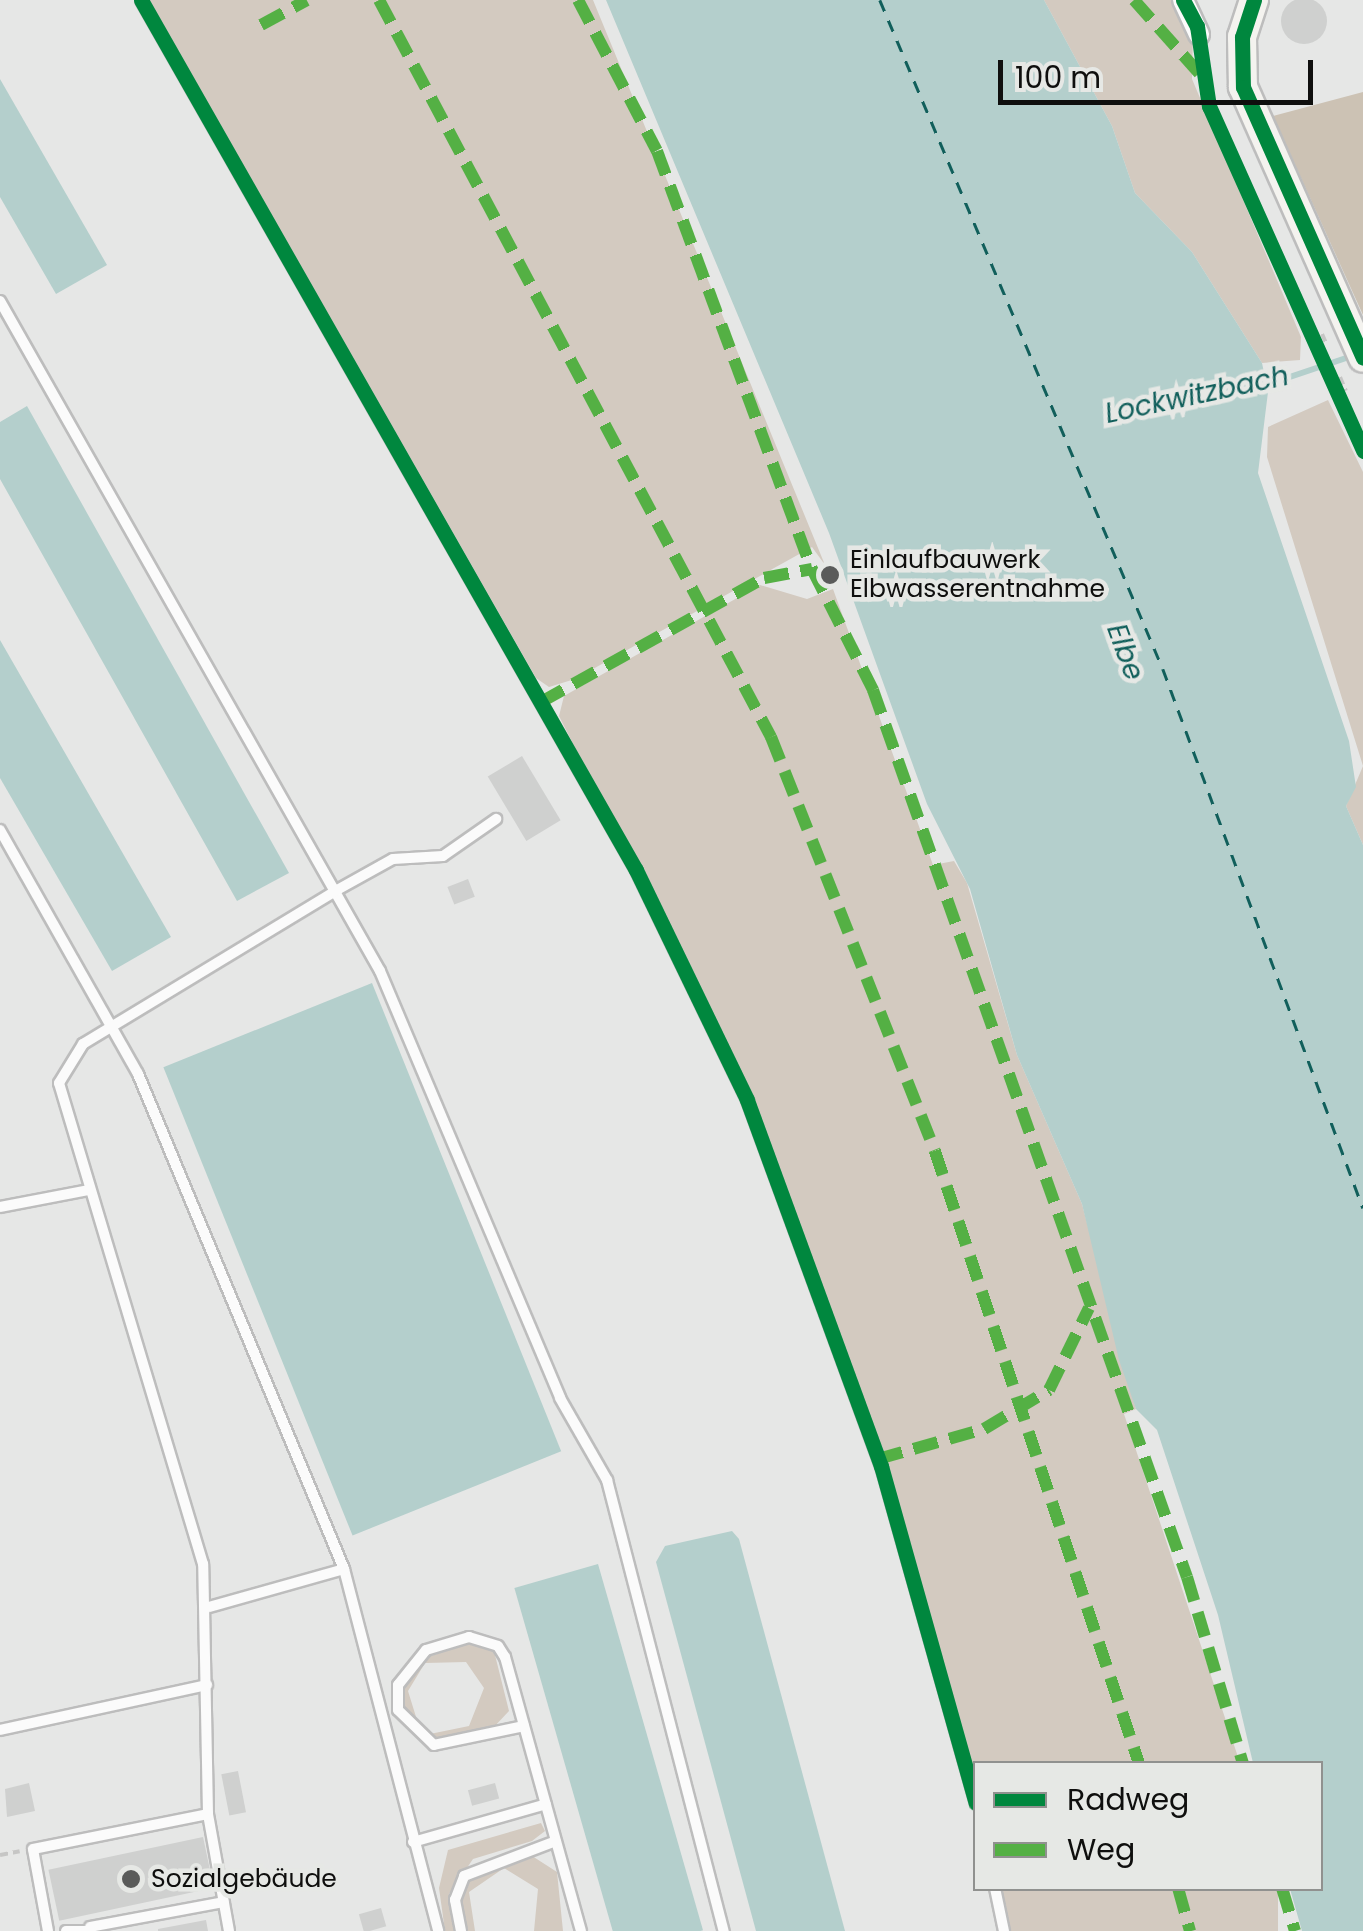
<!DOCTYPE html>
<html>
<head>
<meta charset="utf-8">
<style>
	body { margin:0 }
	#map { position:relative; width:1363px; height:1931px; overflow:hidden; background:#e6e7e6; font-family:Poppins,sans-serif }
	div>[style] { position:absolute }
	.green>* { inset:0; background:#d3cac0; transform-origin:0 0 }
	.forest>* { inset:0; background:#ccc2b4 }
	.water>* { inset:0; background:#b4cfcc; transform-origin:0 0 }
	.stream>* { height:6px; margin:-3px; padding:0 3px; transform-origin:3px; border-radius:3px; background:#b4cfcc }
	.ferry>* { height:2.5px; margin-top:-1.25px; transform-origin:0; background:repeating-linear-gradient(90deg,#115f5b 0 12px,transparent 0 22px) }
	.building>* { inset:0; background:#cfd0cf; transform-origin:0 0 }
	.round { border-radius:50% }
	.path>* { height:4px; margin-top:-2px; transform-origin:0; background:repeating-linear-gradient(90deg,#c6c6c5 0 8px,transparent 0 13px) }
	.roads { filter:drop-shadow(2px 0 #bdbdbd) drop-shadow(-2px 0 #bdbdbd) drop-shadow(0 2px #bdbdbd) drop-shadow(0 -2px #bdbdbd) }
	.lane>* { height:10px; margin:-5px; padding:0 5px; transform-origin:5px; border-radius:5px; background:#fbfbfb }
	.street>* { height:20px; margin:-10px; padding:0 10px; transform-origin:10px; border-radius:10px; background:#fbfbfb }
	.secondary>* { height:28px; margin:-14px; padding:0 14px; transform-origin:14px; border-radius:14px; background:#f4f3ef }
	.quiet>* { height:12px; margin-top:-6px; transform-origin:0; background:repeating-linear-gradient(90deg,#54b044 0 25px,transparent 0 37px) }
	.cycleway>* { height:15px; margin:-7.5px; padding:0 7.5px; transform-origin:7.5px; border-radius:7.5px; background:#00873e }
	.dots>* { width:28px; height:28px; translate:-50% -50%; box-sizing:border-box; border:5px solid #e6e8e5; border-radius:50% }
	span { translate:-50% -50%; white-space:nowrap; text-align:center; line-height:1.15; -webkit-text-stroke:9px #e6e8e5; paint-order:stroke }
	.poi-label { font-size:25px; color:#0f0f0e }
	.left { translate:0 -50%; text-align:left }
	.water-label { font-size:28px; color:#115f5b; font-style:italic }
	.legend { position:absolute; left:973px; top:1761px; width:350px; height:130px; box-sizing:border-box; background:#e6e8e5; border:2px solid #90918f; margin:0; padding:12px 18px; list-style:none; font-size:30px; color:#0f0f0e }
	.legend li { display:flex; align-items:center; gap:20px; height:50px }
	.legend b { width:50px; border:2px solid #90918f }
	.scale { position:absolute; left:998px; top:60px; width:315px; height:45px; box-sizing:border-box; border:5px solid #0f0f0e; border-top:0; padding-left:12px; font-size:30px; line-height:35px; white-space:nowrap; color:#0f0f0e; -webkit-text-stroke:8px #e6e8e5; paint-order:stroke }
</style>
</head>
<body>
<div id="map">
	<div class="green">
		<i style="clip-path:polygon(149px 0,593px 0,825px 565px,812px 547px,575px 679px,549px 687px,536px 678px)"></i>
		<i style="clip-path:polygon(1044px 0,1176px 0,1193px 30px,1192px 79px,1301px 337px,1300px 360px,1262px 363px,1192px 252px,1135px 193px,1112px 126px)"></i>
		<i style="clip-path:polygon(1328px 400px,1363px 472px,1363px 845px,1346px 806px,1363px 766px,1267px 457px,1268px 427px)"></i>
		<i style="clip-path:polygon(760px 585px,807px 599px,833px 589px,933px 865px,954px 861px,967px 883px,1017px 1055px,1082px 1204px,1136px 1409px,1124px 1414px,1240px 1763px,976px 1764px,975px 1785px,886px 1465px,752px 1099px,559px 716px,564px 696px)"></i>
		<i style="clip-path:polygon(470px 1643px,494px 1651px,509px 1711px,493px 1728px,449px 1740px,425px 1735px,469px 1726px,484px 1688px,466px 1662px,425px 1663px,408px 1691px,421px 1733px,403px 1704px,406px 1679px,422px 1659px)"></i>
		<i style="clip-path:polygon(541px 1823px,545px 1831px,532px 1841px,473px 1859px,449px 1894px,454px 1931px,445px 1931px,439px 1888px,448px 1850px)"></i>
		<i style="clip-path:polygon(529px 1854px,557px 1872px,563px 1931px,534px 1931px,538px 1889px,504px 1868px,469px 1892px,475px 1931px,468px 1931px,461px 1902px,470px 1879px)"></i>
		<i style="left:1000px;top:1889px;width:278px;height:43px"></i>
	</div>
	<div class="forest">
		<i style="clip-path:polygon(1363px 92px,1363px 315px,1273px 116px)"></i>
	</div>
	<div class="water">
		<i style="clip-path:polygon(606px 0,1044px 0,1112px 126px,1135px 193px,1192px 252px,1262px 363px,1268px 392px,1258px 473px,1349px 741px,1356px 787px,1346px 806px,1363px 845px,1363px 1931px,1302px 1931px,1290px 1889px,1320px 1888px,1320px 1764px,1253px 1763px,1218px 1615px,1157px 1430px,1136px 1409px,1119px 1360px,1082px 1204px,1017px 1055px,970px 889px,927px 804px,829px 533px)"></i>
		<i style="clip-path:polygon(0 79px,107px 265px,56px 294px,0 197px)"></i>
		<i style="clip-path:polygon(27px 406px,289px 873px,237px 901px,0 479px,0 422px)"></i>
		<i style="clip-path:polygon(0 640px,171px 937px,112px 971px,0 778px)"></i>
		<i style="left:372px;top:983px;width:505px;height:225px;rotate:68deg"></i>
		<i style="clip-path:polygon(732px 1531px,739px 1539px,845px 1931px,756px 1931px,656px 1562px,665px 1546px)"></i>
		<i style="left:598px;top:1564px;width:381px;height:87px;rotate:74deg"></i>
	</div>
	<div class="stream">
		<i style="left:1260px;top:387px;width:94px;rotate:-18.6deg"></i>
	</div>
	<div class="ferry">
		<i style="left:880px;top:0;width:726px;rotate:67.07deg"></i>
		<i style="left:1163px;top:669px;width:575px;rotate:69.64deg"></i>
	</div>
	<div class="building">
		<i class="round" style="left:1281px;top:-2px;width:46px;height:46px"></i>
		<i style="left:522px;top:756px;width:75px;height:40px;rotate:59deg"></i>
		<i style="left:468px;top:879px;width:19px;height:22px;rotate:69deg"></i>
		<i style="left:238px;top:1771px;width:42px;height:17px;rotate:79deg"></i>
		<i style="clip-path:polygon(29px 1783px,35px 1811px,7px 1817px,5px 1789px)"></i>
		<i style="left:495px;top:1783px;width:16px;height:28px;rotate:75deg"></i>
		<i style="left:203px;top:1837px;width:52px;height:158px;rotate:78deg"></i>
		<i style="left:381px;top:1908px;width:19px;height:23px;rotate:74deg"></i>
		<i style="clip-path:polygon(206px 1920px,208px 1931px,158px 1931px,158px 1929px)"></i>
	</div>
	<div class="path">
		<i style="left:1322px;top:334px;width:12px;rotate:66deg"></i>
		<i style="left:1340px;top:377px;width:15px;rotate:67deg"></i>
		<i style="left:0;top:1855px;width:20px;rotate:-11deg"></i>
	</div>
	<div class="roads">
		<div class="lane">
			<i style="left:141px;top:0;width:1001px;rotate:60.36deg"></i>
			<i style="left:636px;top:870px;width:255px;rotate:64.2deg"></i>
			<i style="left:747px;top:1100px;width:390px;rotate:69.9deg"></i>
			<i style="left:881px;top:1466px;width:350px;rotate:74.3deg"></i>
			<i style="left:0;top:301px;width:770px;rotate:60.44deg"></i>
			<i style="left:380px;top:971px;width:463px;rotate:67.1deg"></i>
			<i style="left:560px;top:1398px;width:95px;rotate:60.2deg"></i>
			<i style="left:607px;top:1480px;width:466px;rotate:75.5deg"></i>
			<i style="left:0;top:830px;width:280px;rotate:60.5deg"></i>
			<i style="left:138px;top:1074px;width:536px;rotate:67.4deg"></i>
			<i style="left:344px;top:1569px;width:374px;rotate:75.4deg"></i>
			<i style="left:0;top:1207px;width:90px;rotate:-10.9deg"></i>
			<i style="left:209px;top:1607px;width:140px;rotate:-15.7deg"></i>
			<i style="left:524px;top:1726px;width:92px;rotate:168.1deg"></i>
			<i style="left:434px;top:1745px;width:50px;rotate:-135.8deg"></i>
			<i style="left:398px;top:1710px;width:25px;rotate:-90deg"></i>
			<i style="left:398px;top:1685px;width:45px;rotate:-51.3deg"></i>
			<i style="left:426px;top:1650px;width:45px;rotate:-16.8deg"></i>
			<i style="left:469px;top:1637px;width:30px;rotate:17deg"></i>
			<i style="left:498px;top:1646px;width:13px;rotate:58deg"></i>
			<i style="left:505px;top:1657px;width:284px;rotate:74.5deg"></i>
			<i style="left:0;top:1730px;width:212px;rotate:-12.3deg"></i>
			<i style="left:413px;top:1842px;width:138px;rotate:-15.9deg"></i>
			<i style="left:995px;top:1888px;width:44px;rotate:78.2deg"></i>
			<i style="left:90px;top:1927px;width:136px;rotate:-10.6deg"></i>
			<i style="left:48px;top:1931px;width:83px;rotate:-100.4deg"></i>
			<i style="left:33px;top:1849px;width:178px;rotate:-11.3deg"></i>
			<i style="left:66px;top:1931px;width:24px"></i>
			<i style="left:229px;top:1931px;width:119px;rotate:-100.2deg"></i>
			<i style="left:208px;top:1814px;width:250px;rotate:-91.1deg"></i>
			<i style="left:203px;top:1564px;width:502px;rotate:-106.67deg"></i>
			<i style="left:59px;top:1083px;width:46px;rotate:-58.4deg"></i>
			<i style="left:83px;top:1044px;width:297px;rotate:-31.2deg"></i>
			<i style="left:337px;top:890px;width:64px;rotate:-29deg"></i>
			<i style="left:393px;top:859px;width:50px;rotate:-3.4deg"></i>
			<i style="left:443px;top:856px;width:65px;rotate:-34.9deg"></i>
			<i style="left:461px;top:1931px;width:32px;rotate:-101deg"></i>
			<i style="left:455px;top:1900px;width:26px;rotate:-69deg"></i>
			<i style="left:464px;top:1876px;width:98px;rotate:-20.8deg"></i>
		</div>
		<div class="street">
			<i style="left:1183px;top:0;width:38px;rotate:65deg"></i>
		</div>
		<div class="secondary">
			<i style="left:1254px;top:0;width:39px;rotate:108deg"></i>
			<i style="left:1242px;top:37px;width:50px;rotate:88.9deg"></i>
			<i style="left:1243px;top:87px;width:296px;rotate:66.1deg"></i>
		</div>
	</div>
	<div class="quiet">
		<i style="left:379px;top:0;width:835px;rotate:61.99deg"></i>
		<i style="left:771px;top:737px;width:445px;rotate:68.4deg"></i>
		<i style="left:935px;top:1151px;width:646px;rotate:71.59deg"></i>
		<i style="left:578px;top:0;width:170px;rotate:62.4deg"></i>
		<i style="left:657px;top:151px;width:446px;rotate:69.7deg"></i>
		<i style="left:812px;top:569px;width:136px;rotate:63.2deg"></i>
		<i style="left:873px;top:690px;width:941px;rotate:70.51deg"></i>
		<i style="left:1187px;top:1577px;width:195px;rotate:73.3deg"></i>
		<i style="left:1134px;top:0;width:98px;rotate:48.3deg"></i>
		<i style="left:261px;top:25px;width:52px;rotate:-28.5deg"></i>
		<i style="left:541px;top:702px;width:255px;rotate:-29.1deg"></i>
		<i style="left:764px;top:578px;width:49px;rotate:-10.6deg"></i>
		<i style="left:878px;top:1459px;width:110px;rotate:-15.8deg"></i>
		<i style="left:984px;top:1429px;width:76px;rotate:-31deg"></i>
		<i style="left:1049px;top:1390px;width:91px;rotate:-64deg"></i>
		<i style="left:1178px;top:1888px;width:45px;rotate:74.4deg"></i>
		<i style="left:1282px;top:1888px;width:45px;rotate:73.2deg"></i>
	</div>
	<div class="cycleway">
		<i style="left:141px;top:0;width:1001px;rotate:60.36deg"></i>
		<i style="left:636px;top:870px;width:255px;rotate:64.2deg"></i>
		<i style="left:747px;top:1100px;width:390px;rotate:69.9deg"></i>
		<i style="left:881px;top:1466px;width:350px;rotate:74.3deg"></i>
		<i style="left:1183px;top:0;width:30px;rotate:62deg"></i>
		<i style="left:1197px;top:26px;width:81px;rotate:81.5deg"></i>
		<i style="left:1209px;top:106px;width:378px;rotate:65.9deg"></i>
		<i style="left:1254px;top:0;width:39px;rotate:108deg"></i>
		<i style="left:1242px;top:37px;width:50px;rotate:88.9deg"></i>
		<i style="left:1243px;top:87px;width:296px;rotate:66.1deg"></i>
	</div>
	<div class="dots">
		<i style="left:830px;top:575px;background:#5a5b5a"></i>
		<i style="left:131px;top:1879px;background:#5a5b5a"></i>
	</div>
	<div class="poi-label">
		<span class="left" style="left:850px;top:575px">Einlaufbauwerk<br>Elbwasserentnahme</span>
		<span class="left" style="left:151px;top:1879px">Sozialgebäude</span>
	</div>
	<div class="water-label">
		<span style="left:1197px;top:395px;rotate:-12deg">Lockwitzbach</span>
		<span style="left:1125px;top:652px;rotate:70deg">Elbe</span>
	</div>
	<ul class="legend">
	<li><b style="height:12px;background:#00873e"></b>Radweg</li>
	<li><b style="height:12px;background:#54b044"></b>Weg</li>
	</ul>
	<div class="scale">100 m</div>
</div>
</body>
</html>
